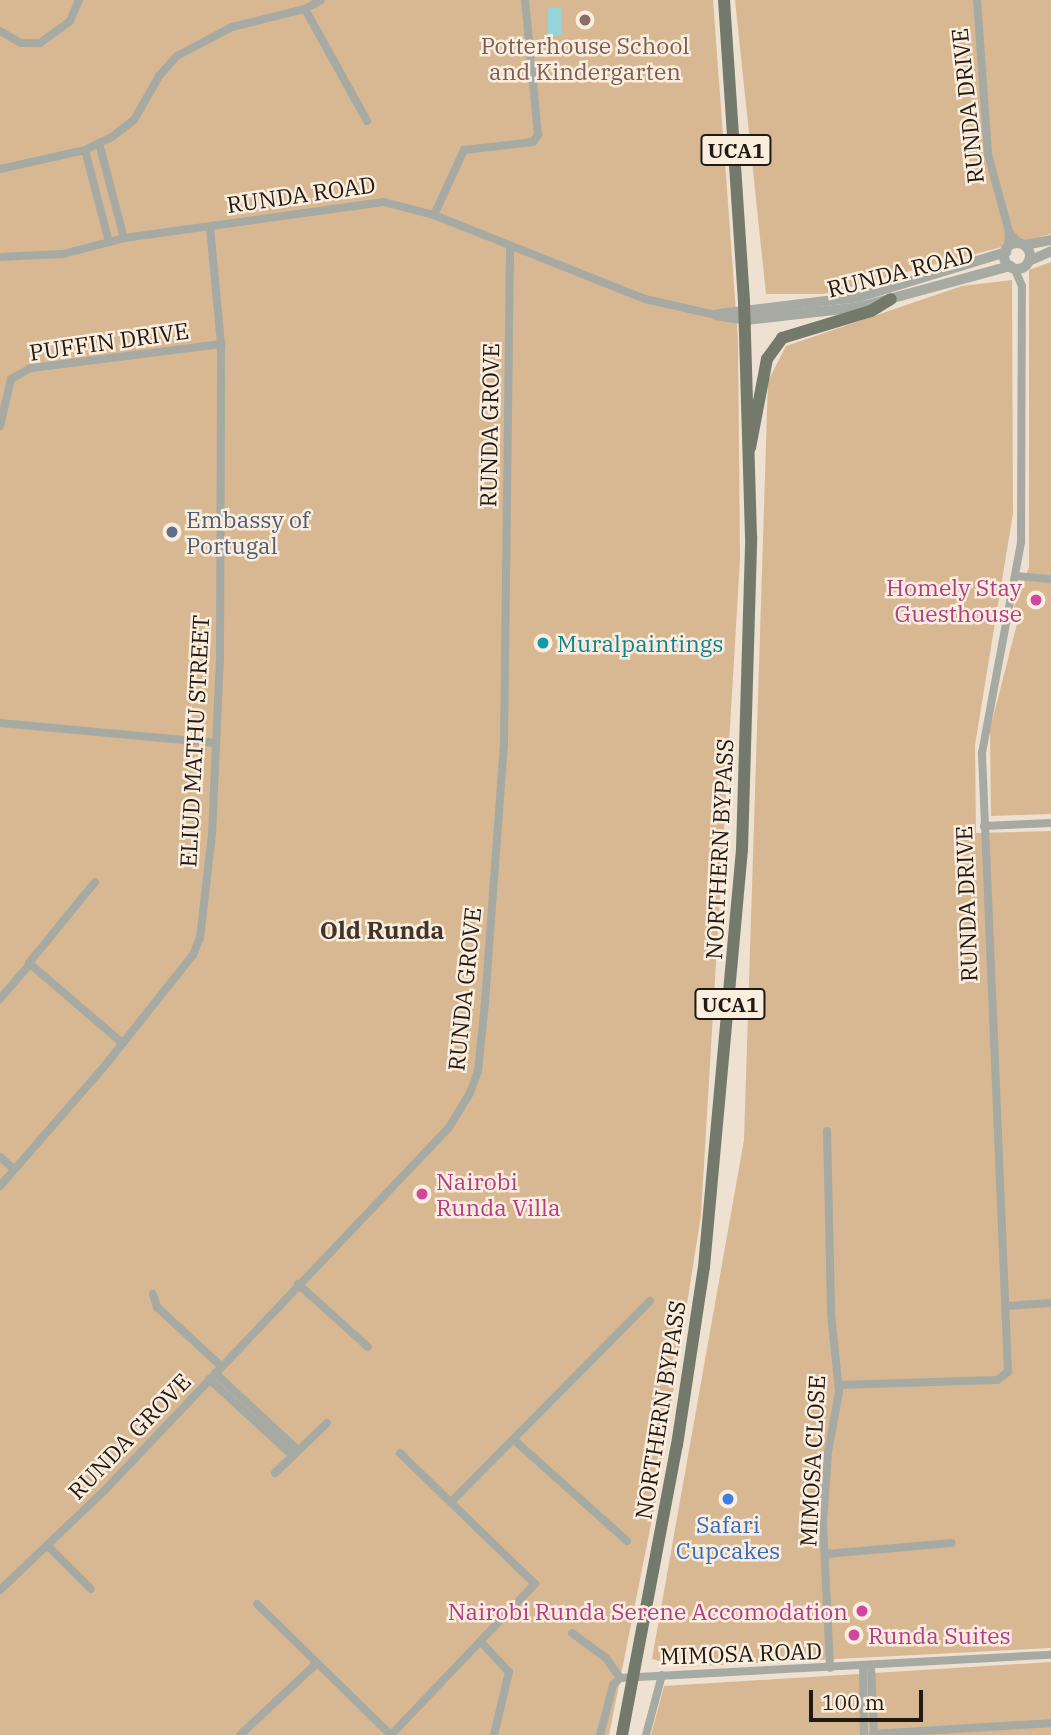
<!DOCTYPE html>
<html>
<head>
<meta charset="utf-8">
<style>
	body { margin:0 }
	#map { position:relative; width:1051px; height:1735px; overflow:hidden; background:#eee1d1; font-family:"IBM Plex Serif",serif }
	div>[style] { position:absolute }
	.green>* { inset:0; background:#d7b893 }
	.water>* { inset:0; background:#96d4db; transform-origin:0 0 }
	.minor>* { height:8px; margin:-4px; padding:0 4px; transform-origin:4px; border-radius:4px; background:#a6aaa2 }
	.tertiary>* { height:10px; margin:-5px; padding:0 5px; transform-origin:5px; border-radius:5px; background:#a6aaa2 }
	.tertiary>.ring { margin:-5px; padding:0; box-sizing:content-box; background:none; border:10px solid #a6aaa2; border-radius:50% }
	.primary>* { height:12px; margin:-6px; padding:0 6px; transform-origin:6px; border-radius:6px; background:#737a6c }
	.dots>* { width:19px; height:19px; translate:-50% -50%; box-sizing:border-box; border:4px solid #fceedf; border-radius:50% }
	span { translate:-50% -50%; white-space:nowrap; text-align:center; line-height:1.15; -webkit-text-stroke:5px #fceedf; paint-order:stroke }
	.shield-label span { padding:2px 5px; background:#fceedf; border:2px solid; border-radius:5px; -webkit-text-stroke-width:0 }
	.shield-label { font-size:21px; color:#1f1a14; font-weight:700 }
	.education-label { font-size:23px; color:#785e54 }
	.street-label { font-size:23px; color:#1f1a14 }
	.service-label { font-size:23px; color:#4e5e75 }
	.left { translate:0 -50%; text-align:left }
	.hotel-label { font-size:23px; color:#b23c85 }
	.right { translate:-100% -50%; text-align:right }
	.culture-label { font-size:23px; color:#0d838f }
	.shop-label { font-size:23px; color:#366cbe }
	.neighbourhood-label { font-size:24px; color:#3f3528; font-weight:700 }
	.scale { position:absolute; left:809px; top:1690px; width:114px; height:32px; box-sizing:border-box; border:4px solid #1f1a14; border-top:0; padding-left:9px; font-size:21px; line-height:24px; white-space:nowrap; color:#1f1a14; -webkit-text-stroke:5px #fceedf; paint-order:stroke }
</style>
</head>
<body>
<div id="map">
	<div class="green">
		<i style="clip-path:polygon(0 0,713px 0,738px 339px,740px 559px,701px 1215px,657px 1494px,609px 1735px,0 1735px)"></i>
		<i style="clip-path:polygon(735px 0,1051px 0,1051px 234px,823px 294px,766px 294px)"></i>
		<i style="clip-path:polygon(1051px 262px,1051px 814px,991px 816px,990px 729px,1018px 620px,1014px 607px,1029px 567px,1029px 270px)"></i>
		<i style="clip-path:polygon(1012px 280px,1013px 513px,975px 745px,976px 833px,1051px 831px,1051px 1648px,681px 1667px,652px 1659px,744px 1140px,768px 381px,786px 346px,962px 286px)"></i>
		<i style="clip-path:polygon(1051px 1662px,1051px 1735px,651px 1735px,664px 1686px)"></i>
	</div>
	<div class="water">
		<i style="left:548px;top:8px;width:13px;height:28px"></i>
	</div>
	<div class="minor">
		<i style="left:977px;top:0;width:154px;rotate:85.9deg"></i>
		<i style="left:988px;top:154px;width:81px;rotate:74.9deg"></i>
		<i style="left:1009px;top:232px;width:16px;rotate:94deg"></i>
		<i style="left:305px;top:9px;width:128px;rotate:61deg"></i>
		<i style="left:0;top:31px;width:24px;rotate:30deg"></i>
		<i style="left:21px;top:43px;width:19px"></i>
		<i style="left:40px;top:43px;width:37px;rotate:-36deg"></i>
		<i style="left:70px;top:21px;width:23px;rotate:-67deg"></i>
		<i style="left:99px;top:143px;width:98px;rotate:75.3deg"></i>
		<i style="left:85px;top:150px;width:95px;rotate:75.4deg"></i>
		<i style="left:0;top:169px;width:87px;rotate:-12.6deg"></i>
		<i style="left:85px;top:150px;width:30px;rotate:-26deg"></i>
		<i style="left:112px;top:137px;width:28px;rotate:-38deg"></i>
		<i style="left:134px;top:120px;width:51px;rotate:-60.4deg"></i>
		<i style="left:159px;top:76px;width:27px;rotate:-48deg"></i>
		<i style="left:177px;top:56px;width:62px;rotate:-27.8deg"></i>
		<i style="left:232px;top:27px;width:75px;rotate:-13.9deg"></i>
		<i style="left:305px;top:9px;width:18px;rotate:-29deg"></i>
		<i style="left:434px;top:215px;width:72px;rotate:-65.2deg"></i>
		<i style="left:464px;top:150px;width:69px;rotate:-6.6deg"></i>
		<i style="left:533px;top:142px;width:9px;rotate:-54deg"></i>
		<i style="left:538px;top:135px;width:136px;rotate:-95.5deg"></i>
		<i style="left:1009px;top:232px;width:15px;rotate:48deg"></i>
		<i style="left:0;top:257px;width:63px;rotate:-2.7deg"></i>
		<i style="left:63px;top:254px;width:63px;rotate:-14.7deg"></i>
		<i style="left:124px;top:238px;width:262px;rotate:-7.9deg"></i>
		<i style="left:384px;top:202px;width:52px;rotate:14.6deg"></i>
		<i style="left:434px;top:215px;width:227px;rotate:21.7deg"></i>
		<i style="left:645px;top:299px;width:73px;rotate:12.7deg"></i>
		<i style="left:0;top:426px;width:48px;rotate:-76.8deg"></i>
		<i style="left:11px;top:379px;width:23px;rotate:-29deg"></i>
		<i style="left:31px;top:368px;width:192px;rotate:-7.2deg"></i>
		<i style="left:1015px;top:576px;width:36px;rotate:5deg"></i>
		<i style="left:0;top:723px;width:217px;rotate:5.3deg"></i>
		<i style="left:984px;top:826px;width:67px;rotate:-2.6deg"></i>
		<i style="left:95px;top:882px;width:104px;rotate:129.2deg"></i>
		<i style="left:29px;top:963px;width:120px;rotate:40.6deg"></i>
		<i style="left:0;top:999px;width:45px;rotate:-49.5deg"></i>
		<i style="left:827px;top:1131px;width:182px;rotate:88.7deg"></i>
		<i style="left:831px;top:1313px;width:79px;rotate:84.2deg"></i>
		<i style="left:839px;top:1392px;width:61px;rotate:100.4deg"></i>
		<i style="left:828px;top:1452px;width:71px;rotate:94deg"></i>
		<i style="left:823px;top:1523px;width:145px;rotate:87.2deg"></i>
		<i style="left:0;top:1157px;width:18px;rotate:41deg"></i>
		<i style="left:0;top:1186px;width:157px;rotate:-48.9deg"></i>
		<i style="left:103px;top:1068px;width:144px;rotate:-51.5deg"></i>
		<i style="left:193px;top:955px;width:18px;rotate:-68deg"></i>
		<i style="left:200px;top:938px;width:105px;rotate:-83.4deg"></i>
		<i style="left:212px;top:834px;width:177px;rotate:-87.4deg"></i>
		<i style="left:220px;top:657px;width:313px;rotate:-89.8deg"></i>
		<i style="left:221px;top:344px;width:117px;rotate:-95.4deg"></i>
		<i style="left:298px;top:1284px;width:94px;rotate:42deg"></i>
		<i style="left:153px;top:1294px;width:14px;rotate:73deg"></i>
		<i style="left:157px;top:1307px;width:87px;rotate:42.7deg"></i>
		<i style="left:1006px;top:1306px;width:45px;rotate:-3.8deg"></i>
		<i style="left:215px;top:1373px;width:113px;rotate:42.9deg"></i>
		<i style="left:209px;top:1379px;width:114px;rotate:42.5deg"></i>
		<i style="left:839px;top:1385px;width:158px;rotate:-1.8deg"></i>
		<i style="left:997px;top:1380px;width:14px;rotate:-36deg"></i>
		<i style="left:1008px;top:1372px;width:620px;rotate:-92.41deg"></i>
		<i style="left:982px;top:753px;width:215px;rotate:-79.5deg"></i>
		<i style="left:1021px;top:542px;width:256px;rotate:-89.8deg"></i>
		<i style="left:1022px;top:286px;width:20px;rotate:-114deg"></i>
		<i style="left:513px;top:1439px;width:153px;rotate:41.8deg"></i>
		<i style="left:275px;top:1473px;width:72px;rotate:-43.9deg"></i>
		<i style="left:451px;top:1502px;width:283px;rotate:-45.3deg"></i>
		<i style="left:47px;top:1545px;width:62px;rotate:45deg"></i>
		<i style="left:826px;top:1554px;width:126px;rotate:-5deg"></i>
		<i style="left:0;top:1590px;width:144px;rotate:-43.6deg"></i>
		<i style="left:104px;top:1491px;width:499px;rotate:-46.5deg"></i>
		<i style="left:448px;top:1129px;width:42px;rotate:-58.6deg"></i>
		<i style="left:470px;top:1093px;width:23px;rotate:-70deg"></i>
		<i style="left:478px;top:1071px;width:69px;rotate:-84.2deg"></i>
		<i style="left:485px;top:1002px;width:260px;rotate:-85.8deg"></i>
		<i style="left:504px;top:743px;width:497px;rotate:-89.3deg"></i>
		<i style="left:257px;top:1604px;width:187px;rotate:44.4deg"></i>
		<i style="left:572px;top:1633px;width:42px;rotate:36.3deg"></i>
		<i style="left:606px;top:1658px;width:24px;rotate:55deg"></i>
		<i style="left:481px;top:1642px;width:41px;rotate:47deg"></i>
		<i style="left:509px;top:1672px;width:65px;rotate:103.4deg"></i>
		<i style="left:871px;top:1666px;width:69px;rotate:87.5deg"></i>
		<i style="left:863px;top:1667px;width:68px;rotate:89.2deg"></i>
		<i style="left:873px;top:1734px;width:178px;rotate:-3.5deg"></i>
		<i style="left:240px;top:1735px;width:105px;rotate:-43.1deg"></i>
		<i style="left:391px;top:1735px;width:209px;rotate:-46.4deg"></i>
		<i style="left:535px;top:1584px;width:188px;rotate:-135.9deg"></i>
		<i style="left:600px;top:1735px;width:52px;rotate:-75.4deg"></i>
		<i style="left:613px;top:1685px;width:10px;rotate:-45deg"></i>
		<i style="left:620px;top:1678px;width:432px;rotate:-3.1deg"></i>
		<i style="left:646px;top:1735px;width:62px;rotate:-75.1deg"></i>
	</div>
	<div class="tertiary">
		<i class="ring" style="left:1004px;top:243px;width:16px;height:16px"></i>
		<i style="left:1025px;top:245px;width:26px;rotate:-11deg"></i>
		<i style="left:1029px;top:261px;width:24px;rotate:-24deg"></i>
		<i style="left:719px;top:314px;width:141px;rotate:-6.9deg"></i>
		<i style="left:859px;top:297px;width:154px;rotate:-17deg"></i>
		<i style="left:716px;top:315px;width:30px;rotate:9deg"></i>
		<i style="left:746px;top:320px;width:115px;rotate:-6.5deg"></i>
		<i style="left:860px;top:307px;width:156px;rotate:-15.3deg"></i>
	</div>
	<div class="primary">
		<i style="left:750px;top:448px;width:91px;rotate:-79.2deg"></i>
		<i style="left:767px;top:359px;width:26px;rotate:-54deg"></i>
		<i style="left:782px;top:338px;width:93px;rotate:-16.9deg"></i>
		<i style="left:871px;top:311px;width:23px;rotate:-31deg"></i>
		<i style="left:622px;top:1735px;width:295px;rotate:-79.3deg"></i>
		<i style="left:677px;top:1445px;width:180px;rotate:-81.4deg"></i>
		<i style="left:704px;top:1267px;width:420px;rotate:-84.8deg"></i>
		<i style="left:742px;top:849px;width:312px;rotate:-88.3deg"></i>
		<i style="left:751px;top:537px;width:236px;rotate:-91.7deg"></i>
		<i style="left:744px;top:301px;width:302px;rotate:-93.8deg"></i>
	</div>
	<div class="dots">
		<i style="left:585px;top:20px;background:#8d6e63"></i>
		<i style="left:172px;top:532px;background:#5c6f8a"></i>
		<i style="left:1036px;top:600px;background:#d1479c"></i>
		<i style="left:543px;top:643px;background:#0f9aa8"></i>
		<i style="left:422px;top:1194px;background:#d1479c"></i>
		<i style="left:728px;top:1499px;background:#3f7fe0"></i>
		<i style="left:862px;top:1611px;background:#d1479c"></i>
		<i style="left:854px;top:1635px;background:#d1479c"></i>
	</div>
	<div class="shield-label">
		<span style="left:736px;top:150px">UCA1</span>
		<span style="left:730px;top:1004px">UCA1</span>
	</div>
	<div class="education-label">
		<span style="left:585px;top:58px">Potterhouse School<br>and Kindergarten</span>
	</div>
	<div class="street-label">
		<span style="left:967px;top:106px;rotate:-96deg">RUNDA DRIVE</span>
		<span style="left:301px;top:194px;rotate:-8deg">RUNDA ROAD</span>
		<span style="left:900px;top:271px;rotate:-14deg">RUNDA ROAD</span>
		<span style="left:109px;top:341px;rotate:-8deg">PUFFIN DRIVE</span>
		<span style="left:489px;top:425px;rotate:-89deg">RUNDA GROVE</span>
		<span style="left:194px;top:741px;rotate:-87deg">ELIUD MATHU STREET</span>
		<span style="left:719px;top:849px;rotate:-87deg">NORTHERN BYPASS</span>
		<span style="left:966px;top:904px;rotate:-92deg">RUNDA DRIVE</span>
		<span style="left:464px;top:989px;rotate:-84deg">RUNDA GROVE</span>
		<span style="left:660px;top:1410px;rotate:-81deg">NORTHERN BYPASS</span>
		<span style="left:129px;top:1436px;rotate:-46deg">RUNDA GROVE</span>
		<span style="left:812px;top:1461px;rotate:-87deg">MIMOSA CLOSE</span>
		<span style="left:741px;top:1653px;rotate:-2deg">MIMOSA ROAD</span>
	</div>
	<div class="service-label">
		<span class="left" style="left:186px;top:532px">Embassy of<br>Portugal</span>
	</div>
	<div class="hotel-label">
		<span class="right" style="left:1022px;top:600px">Homely Stay<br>Guesthouse</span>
		<span class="left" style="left:436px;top:1194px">Nairobi<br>Runda Villa</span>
		<span class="right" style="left:848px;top:1611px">Nairobi Runda Serene Accomodation</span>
		<span class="left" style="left:868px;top:1635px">Runda Suites</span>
	</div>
	<div class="culture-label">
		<span class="left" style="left:557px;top:643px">Muralpaintings</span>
	</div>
	<div class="shop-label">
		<span style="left:728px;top:1537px">Safari<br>Cupcakes</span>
	</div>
	<div class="neighbourhood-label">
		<span style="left:382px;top:931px">Old Runda</span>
	</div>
	<div class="scale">100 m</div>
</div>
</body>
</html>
